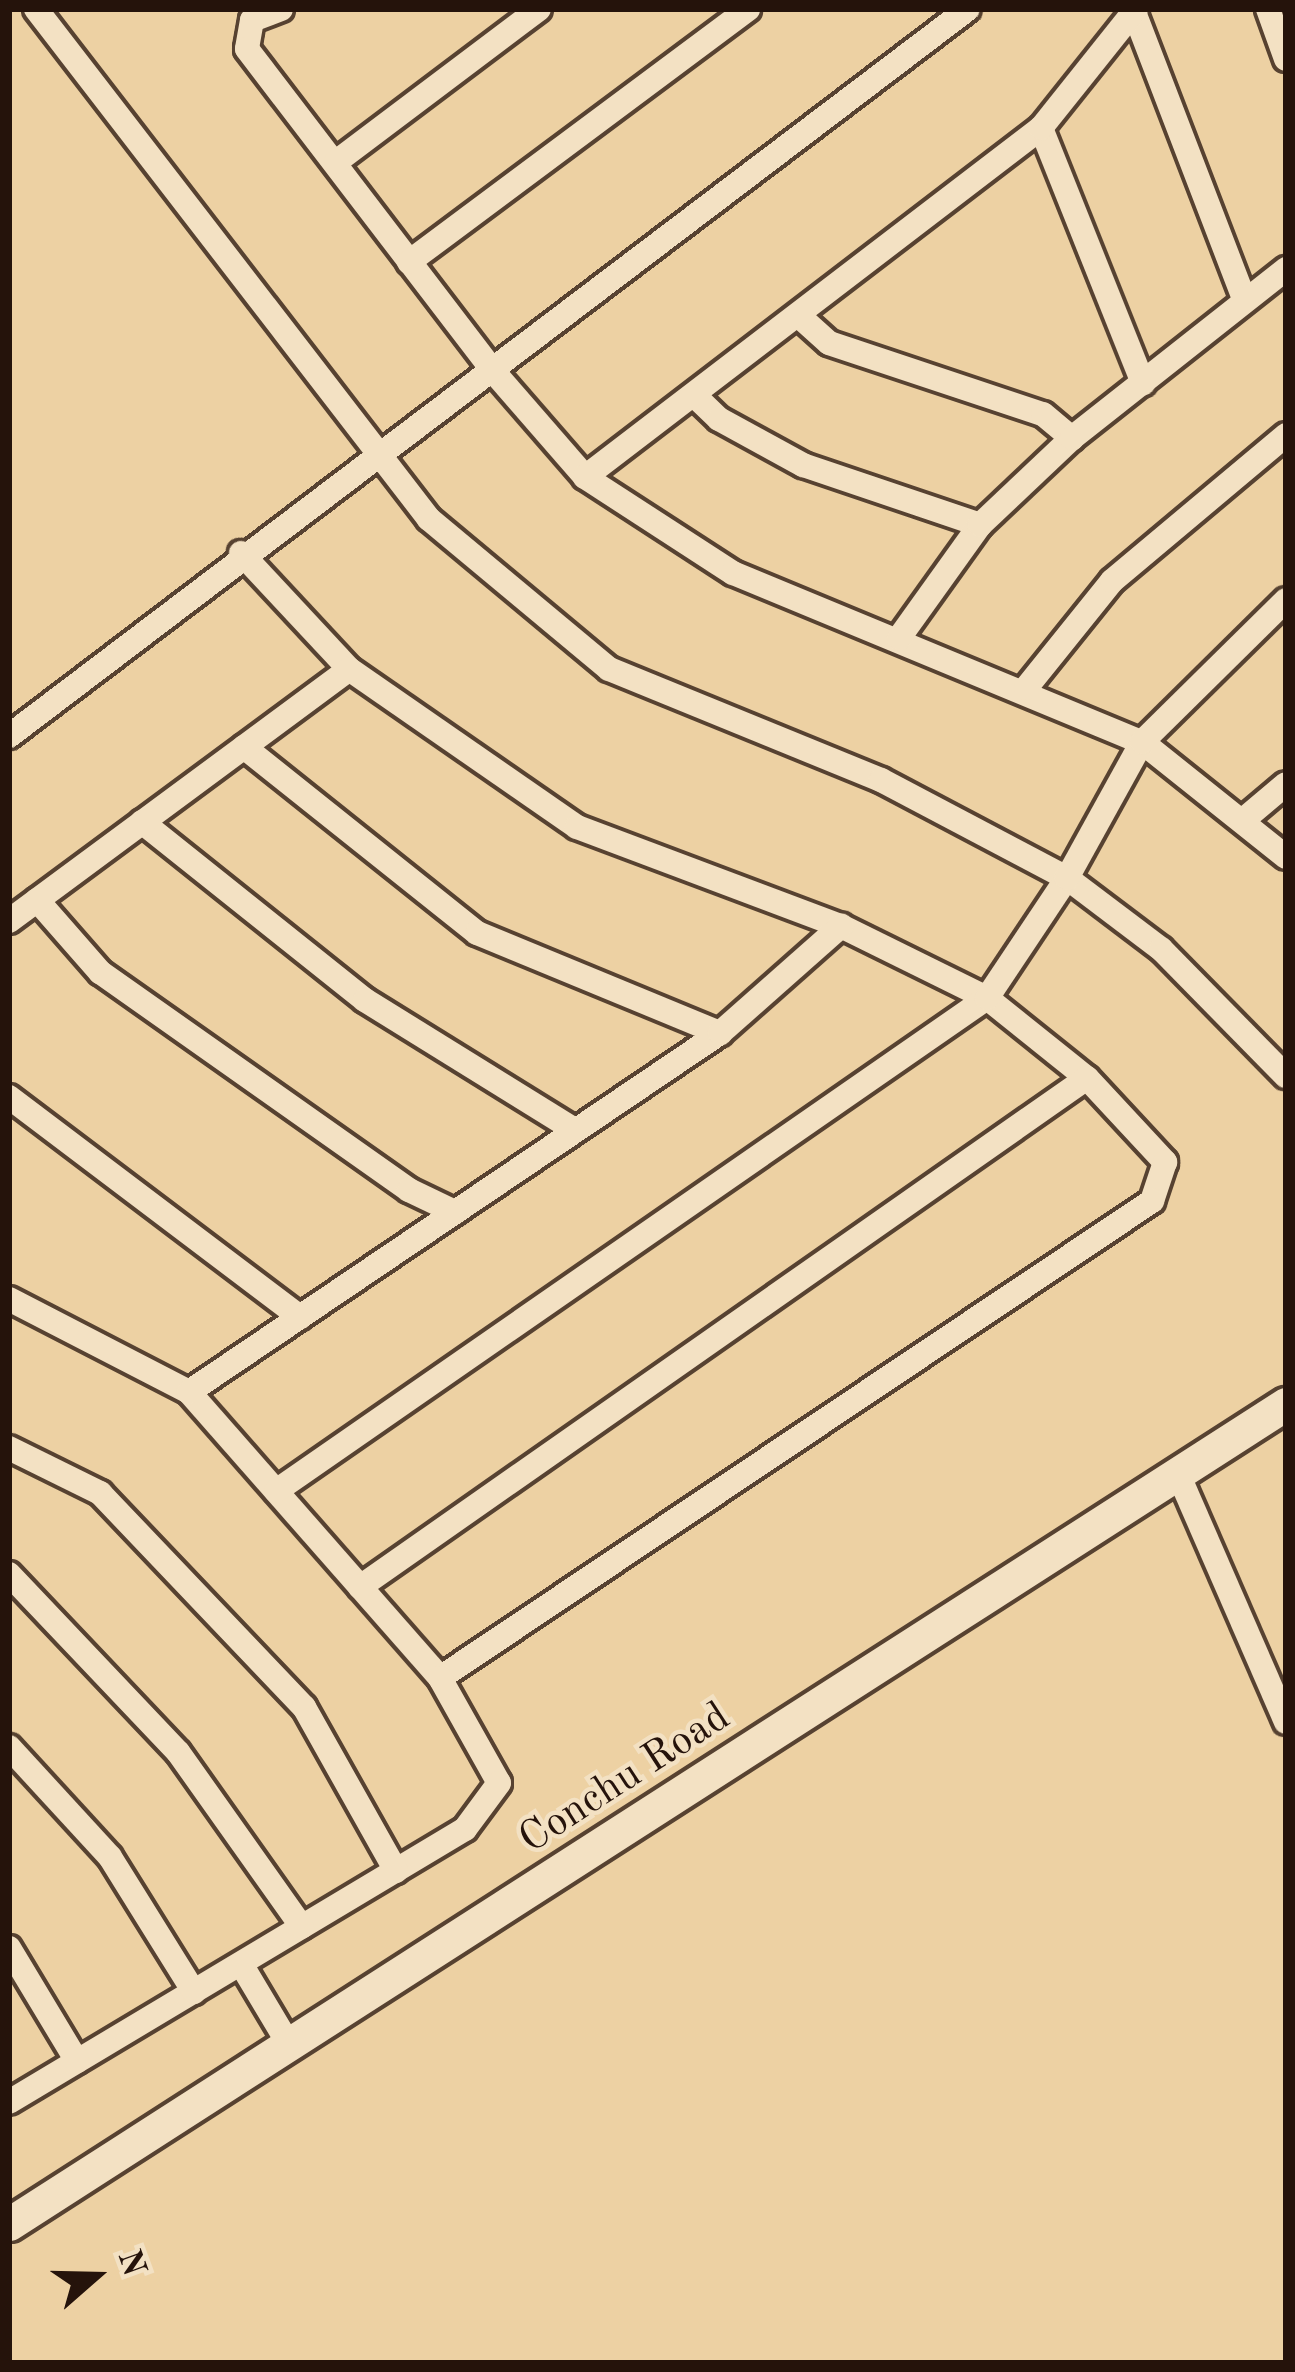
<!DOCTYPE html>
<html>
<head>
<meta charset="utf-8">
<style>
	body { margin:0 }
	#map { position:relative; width:1295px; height:2372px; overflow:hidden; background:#edd1a3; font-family:"Old Standard TT",serif }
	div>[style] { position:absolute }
	.roads { filter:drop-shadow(3px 0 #574231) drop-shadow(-3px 0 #574231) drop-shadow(0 3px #574231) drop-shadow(0 -3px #574231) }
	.street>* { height:24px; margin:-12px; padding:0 12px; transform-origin:12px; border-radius:12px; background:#f3e1c3 }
	.secondary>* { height:33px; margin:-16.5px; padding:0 16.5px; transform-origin:16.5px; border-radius:16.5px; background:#f3e1c3 }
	span { translate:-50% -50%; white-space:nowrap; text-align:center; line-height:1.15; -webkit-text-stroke:9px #f3e1c3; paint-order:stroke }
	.street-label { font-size:42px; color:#25130b }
	.frame { position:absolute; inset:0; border:12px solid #25130b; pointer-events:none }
	.north { position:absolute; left:36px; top:2216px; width:120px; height:120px; -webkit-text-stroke:9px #f3e1c3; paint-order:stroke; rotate:70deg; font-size:33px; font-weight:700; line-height:48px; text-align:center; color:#25130b }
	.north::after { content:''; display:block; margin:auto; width:42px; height:54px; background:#25130b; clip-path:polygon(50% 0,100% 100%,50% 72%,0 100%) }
</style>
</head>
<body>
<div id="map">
	<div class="roads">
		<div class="street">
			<i style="left:36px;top:9px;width:644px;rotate:52.38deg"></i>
			<i style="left:429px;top:519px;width:234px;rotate:39.8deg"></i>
			<i style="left:609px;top:669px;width:294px;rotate:22.2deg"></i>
			<i style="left:881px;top:780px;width:210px;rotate:27.8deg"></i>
			<i style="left:1067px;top:878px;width:118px;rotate:37.1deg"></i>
			<i style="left:1161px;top:949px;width:178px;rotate:45.5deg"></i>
			<i style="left:281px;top:9px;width:31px;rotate:159deg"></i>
			<i style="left:252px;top:20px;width:29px;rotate:100deg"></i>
			<i style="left:247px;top:49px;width:405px;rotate:52.6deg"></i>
			<i style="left:493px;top:371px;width:140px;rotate:49deg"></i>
			<i style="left:585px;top:477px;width:176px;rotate:33deg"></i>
			<i style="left:733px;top:573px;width:443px;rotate:22.5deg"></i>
			<i style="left:1142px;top:742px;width:184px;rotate:38.6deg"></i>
			<i style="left:1268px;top:9px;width:53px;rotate:70.2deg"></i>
			<i style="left:1134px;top:12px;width:307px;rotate:69deg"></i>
			<i style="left:1041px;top:128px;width:275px;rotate:68.2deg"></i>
			<i style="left:336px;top:162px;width:254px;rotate:-37deg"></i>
			<i style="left:409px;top:262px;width:423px;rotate:-36.7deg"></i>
			<i style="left:799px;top:316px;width:40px;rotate:42deg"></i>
			<i style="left:829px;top:343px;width:225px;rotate:18.4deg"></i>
			<i style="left:1043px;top:414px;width:38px;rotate:40deg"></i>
			<i style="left:695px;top:396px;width:33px;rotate:44deg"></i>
			<i style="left:719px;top:419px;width:96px;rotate:28.7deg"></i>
			<i style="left:803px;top:465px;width:187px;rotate:18.7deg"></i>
			<i style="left:585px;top:477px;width:574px;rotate:-37.43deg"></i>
			<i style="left:1041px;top:128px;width:152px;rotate:-51.4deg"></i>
			<i style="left:241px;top:553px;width:158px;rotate:47deg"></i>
			<i style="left:349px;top:669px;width:277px;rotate:34.7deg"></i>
			<i style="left:577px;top:827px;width:282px;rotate:20.6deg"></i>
			<i style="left:841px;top:926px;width:163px;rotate:26.3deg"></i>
			<i style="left:987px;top:998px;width:128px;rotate:38.7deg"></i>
			<i style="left:1087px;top:1078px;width:115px;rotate:47.1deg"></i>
			<i style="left:1165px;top:1162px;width:41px;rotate:108.4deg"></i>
			<i style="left:1152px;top:1201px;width:857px;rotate:146.18deg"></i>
			<i style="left:899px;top:638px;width:139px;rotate:-54.4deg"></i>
			<i style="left:980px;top:525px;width:127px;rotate:-43.4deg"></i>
			<i style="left:1072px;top:438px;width:273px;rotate:-38.3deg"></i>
			<i style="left:1026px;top:688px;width:137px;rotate:-51.2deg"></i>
			<i style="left:1112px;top:581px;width:227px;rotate:-40deg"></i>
			<i style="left:9px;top:736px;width:1203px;rotate:-37.17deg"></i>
			<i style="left:244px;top:747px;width:298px;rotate:38.6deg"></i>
			<i style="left:477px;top:933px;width:263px;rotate:22.4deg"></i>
			<i style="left:1242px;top:821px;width:57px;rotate:-40.1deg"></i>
			<i style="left:142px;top:822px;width:285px;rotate:38.6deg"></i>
			<i style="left:365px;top:1000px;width:247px;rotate:31.8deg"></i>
			<i style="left:37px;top:900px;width:96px;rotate:48.8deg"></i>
			<i style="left:100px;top:972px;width:378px;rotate:35.2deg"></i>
			<i style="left:409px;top:1190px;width:51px;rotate:25.6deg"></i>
			<i style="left:9px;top:921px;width:423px;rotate:-36.5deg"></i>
			<i style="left:9px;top:1097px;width:365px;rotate:37.1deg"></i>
			<i style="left:9px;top:1299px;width:203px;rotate:27.3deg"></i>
			<i style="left:189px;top:1392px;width:381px;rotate:48.7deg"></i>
			<i style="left:440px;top:1678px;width:120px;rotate:60.7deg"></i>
			<i style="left:499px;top:1783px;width:57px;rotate:126.5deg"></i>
			<i style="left:465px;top:1829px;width:531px;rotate:149.09deg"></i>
			<i style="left:189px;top:1392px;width:641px;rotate:-34.06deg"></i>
			<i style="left:720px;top:1033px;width:162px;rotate:-41.5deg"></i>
			<i style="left:9px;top:1448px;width:102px;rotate:26.3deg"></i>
			<i style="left:100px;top:1493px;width:296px;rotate:46.4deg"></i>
			<i style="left:304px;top:1707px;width:188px;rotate:60.7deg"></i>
			<i style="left:1179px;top:1476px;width:268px;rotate:66.5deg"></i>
			<i style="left:276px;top:1491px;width:865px;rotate:-34.74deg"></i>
			<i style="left:987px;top:998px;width:144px;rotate:-56.3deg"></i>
			<i style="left:1067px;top:878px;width:155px;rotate:-61.1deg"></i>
			<i style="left:1142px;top:742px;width:202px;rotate:-44.6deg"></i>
			<i style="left:9px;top:1574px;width:245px;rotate:46.5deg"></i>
			<i style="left:178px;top:1752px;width:214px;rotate:54.7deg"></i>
			<i style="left:360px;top:1587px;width:887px;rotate:-35deg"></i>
			<i style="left:9px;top:1747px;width:149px;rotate:47.4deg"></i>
			<i style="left:110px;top:1857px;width:159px;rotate:58.1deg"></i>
			<i style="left:9px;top:1948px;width:132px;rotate:59deg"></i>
			<i style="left:241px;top:1964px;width:98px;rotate:59.2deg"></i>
		</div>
		<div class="secondary">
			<i style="left:9px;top:2224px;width:1518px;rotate:-32.71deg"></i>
		</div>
	</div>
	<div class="street-label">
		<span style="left:625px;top:1779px;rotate:-33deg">Conchu Road</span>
	</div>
	<div class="frame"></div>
	<div class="north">N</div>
</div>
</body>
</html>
